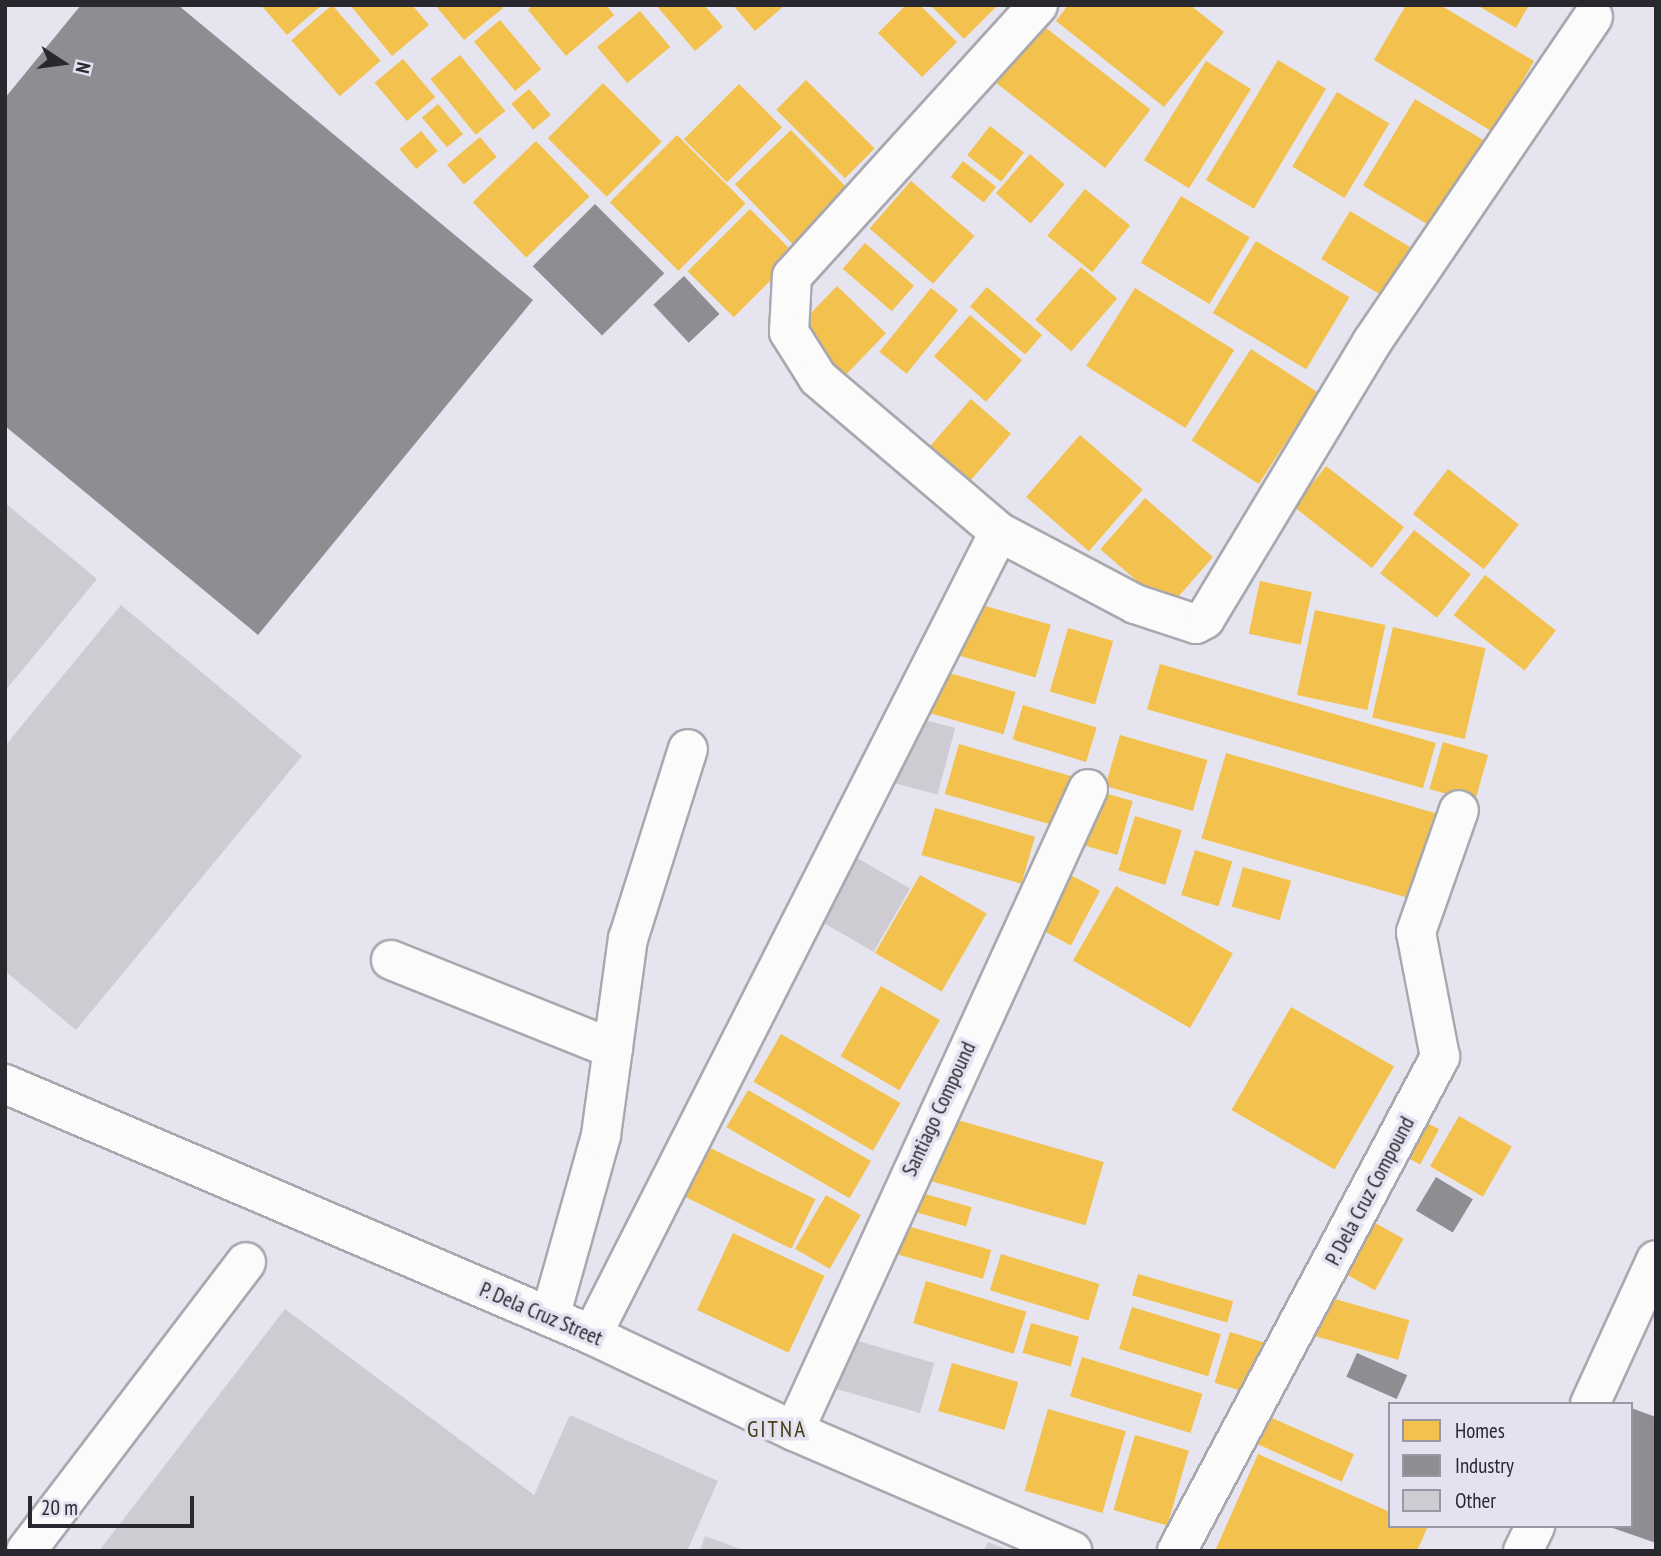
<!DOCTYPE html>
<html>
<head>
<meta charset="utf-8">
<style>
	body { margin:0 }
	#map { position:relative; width:1661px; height:1556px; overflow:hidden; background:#e6e4ee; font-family:"PT Sans Narrow",sans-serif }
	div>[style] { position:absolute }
	.homes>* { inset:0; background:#f2c14e; transform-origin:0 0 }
	.industry>* { inset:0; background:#8d8d92; transform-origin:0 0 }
	.building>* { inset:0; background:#cecbd2; transform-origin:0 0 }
	.roads { filter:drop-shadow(2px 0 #a9a8af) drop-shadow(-2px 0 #a9a8af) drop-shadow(0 2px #a9a8af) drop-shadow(0 -2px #a9a8af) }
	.minor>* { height:38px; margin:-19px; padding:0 19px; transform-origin:19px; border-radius:19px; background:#fbfbfc }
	span { translate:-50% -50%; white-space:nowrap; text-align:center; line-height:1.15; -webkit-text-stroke:7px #e4e1f1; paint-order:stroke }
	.street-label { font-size:21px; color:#29282e }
	.neighbourhood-label { font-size:23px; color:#473f16; letter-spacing:2px }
	.frame { position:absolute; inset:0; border:7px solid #29282e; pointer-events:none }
	.legend { position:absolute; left:1388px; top:1402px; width:245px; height:126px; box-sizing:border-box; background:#e4e1f1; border:2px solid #9997a3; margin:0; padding:9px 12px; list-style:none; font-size:21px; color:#29282e }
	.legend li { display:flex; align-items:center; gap:14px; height:35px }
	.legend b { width:35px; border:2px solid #9997a3 }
	.north { position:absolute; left:28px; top:28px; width:70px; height:70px; -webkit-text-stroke:5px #e4e1f1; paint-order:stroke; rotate:103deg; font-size:19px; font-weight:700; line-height:28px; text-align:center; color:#29282e }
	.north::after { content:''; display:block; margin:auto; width:24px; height:32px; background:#29282e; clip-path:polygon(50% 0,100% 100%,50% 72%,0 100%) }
	.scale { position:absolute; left:28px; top:1496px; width:166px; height:32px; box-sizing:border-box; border:4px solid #29282e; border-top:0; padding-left:9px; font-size:21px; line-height:24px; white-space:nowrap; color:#29282e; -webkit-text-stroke:5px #e4e1f1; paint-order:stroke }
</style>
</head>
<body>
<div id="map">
	<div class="homes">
		<i style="clip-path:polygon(261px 5px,322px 5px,287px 35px)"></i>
		<i style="left:332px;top:5px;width:74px;height:54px;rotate:49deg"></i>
		<i style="clip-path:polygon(350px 5px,412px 5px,429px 25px,392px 56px)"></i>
		<i style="clip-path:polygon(435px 5px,501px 5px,503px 8px,464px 40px)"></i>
		<i style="clip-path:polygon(533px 5px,606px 5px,614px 15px,566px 56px,528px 10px)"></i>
		<i style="clip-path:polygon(656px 5px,704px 5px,723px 27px,695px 51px)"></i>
		<i style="clip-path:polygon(733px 5px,785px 5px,755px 31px)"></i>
		<i style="clip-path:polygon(906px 5px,920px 5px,957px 42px,922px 77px,878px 33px)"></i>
		<i style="clip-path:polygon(930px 5px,998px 5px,964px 39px)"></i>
		<i style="clip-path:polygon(1068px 5px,1190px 5px,1224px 32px,1164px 107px,1056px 21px)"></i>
		<i style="clip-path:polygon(1406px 5px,1440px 5px,1534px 61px,1493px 132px,1374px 60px)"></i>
		<i style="clip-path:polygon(1477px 5px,1529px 5px,1516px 28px)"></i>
		<i style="left:640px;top:11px;width:47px;height:56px;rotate:50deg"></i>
		<i style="left:500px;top:20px;width:64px;height:34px;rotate:50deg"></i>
		<i style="left:1041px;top:24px;width:139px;height:74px;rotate:38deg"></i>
		<i style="left:460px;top:55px;width:72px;height:38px;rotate:51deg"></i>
		<i style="left:403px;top:59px;width:50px;height:37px;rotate:50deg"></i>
		<i style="left:1278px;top:60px;width:56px;height:140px;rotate:31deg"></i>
		<i style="left:1206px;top:61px;width:53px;height:117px;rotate:32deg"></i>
		<i style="left:806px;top:80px;width:97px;height:42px;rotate:45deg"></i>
		<i style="left:603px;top:83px;width:83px;height:78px;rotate:45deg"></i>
		<i style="left:739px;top:84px;width:61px;height:78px;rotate:45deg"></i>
		<i style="left:529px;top:89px;width:34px;height:23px;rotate:50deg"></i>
		<i style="left:1337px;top:92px;width:61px;height:87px;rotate:31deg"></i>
		<i style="left:1415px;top:99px;width:80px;height:101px;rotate:31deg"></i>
		<i style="left:438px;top:104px;width:39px;height:21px;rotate:50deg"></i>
		<i style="left:990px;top:126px;width:43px;height:37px;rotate:38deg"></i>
		<i style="left:791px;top:130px;width:83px;height:78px;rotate:46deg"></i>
		<i style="left:421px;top:131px;width:26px;height:28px;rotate:50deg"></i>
		<i style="left:677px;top:135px;width:97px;height:95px;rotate:45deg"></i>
		<i style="left:480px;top:137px;width:26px;height:43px;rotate:50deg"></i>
		<i style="left:536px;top:141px;width:77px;height:88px;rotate:46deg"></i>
		<i style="left:1030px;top:154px;width:46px;height:52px;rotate:41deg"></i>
		<i style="left:963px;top:161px;width:42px;height:20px;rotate:38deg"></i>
		<i style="left:911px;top:181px;width:84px;height:63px;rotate:41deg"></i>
		<i style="left:1085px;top:189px;width:58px;height:60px;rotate:39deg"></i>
		<i style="left:1181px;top:196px;width:80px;height:78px;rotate:31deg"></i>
		<i style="left:750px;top:209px;width:65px;height:88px;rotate:45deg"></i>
		<i style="left:1350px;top:211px;width:70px;height:56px;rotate:31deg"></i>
		<i style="left:1256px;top:241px;width:109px;height:84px;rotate:31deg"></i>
		<i style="left:865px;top:243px;width:65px;height:34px;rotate:41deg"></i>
		<i style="left:1081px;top:267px;width:48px;height:70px;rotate:41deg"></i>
		<i style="left:837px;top:286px;width:68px;height:59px;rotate:44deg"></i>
		<i style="left:987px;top:287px;width:73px;height:26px;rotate:41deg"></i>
		<i style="left:931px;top:288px;width:35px;height:82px;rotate:39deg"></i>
		<i style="left:1135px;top:288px;width:117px;height:92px;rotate:32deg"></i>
		<i style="left:970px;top:315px;width:69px;height:55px;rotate:41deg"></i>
		<i style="left:1251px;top:349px;width:80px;height:109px;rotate:33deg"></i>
		<i style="left:971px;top:399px;width:53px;height:80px;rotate:41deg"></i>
		<i style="left:1080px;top:435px;width:83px;height:82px;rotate:41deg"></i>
		<i style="left:1326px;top:466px;width:99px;height:52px;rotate:38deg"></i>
		<i style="left:1448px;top:469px;width:90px;height:57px;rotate:38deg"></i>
		<i style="left:1145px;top:498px;width:90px;height:68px;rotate:41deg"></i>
		<i style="left:1414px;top:530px;width:72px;height:55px;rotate:38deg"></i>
		<i style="left:1485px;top:575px;width:90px;height:51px;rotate:38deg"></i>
		<i style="left:1260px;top:581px;width:53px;height:54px;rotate:12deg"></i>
		<i style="left:968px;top:601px;width:86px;height:55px;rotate:16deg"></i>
		<i style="left:1315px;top:610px;width:72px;height:87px;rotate:12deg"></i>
		<i style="left:1393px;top:627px;width:95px;height:93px;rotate:13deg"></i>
		<i style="left:1068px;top:628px;width:47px;height:66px;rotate:16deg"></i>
		<i style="left:1160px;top:664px;width:287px;height:47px;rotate:16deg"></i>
		<i style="left:932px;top:668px;width:87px;height:44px;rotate:16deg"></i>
		<i style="left:1023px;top:705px;width:77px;height:36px;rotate:17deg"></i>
		<i style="left:1120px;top:735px;width:91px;height:53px;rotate:16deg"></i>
		<i style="left:1443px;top:742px;width:47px;height:49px;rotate:16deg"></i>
		<i style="left:959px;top:744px;width:121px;height:52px;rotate:16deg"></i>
		<i style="left:1226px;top:753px;width:230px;height:89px;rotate:16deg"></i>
		<i style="left:1101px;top:792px;width:33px;height:56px;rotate:16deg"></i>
		<i style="left:935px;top:808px;width:104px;height:49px;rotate:16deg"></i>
		<i style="left:1135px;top:816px;width:49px;height:57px;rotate:17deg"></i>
		<i style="left:1195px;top:850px;width:39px;height:47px;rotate:17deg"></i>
		<i style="left:1243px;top:867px;width:50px;height:41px;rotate:16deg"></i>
		<i style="left:1063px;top:871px;width:42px;height:62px;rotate:28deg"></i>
		<i style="left:920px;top:875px;width:77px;height:90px;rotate:30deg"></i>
		<i style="left:1116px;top:886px;width:135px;height:86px;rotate:30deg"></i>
		<i style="left:881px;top:986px;width:68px;height:81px;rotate:30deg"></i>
		<i style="left:1291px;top:1007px;width:119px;height:119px;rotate:30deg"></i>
		<i style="left:781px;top:1034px;width:138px;height:55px;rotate:30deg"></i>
		<i style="left:748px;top:1090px;width:142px;height:43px;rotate:30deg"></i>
		<i style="left:1459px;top:1116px;width:61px;height:58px;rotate:30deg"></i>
		<i style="left:947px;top:1117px;width:163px;height:66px;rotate:16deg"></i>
		<i style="left:1416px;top:1117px;width:26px;height:40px;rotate:28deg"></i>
		<i style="left:696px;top:1141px;width:133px;height:55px;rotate:26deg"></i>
		<i style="left:915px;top:1191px;width:59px;height:20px;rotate:16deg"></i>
		<i style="left:826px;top:1195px;width:40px;height:62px;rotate:30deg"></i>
		<i style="left:1359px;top:1214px;width:51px;height:59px;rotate:29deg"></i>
		<i style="left:897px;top:1223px;width:98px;height:30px;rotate:16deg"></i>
		<i style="left:733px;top:1233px;width:101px;height:85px;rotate:25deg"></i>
		<i style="left:1001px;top:1254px;width:103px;height:38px;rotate:17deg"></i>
		<i style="left:1138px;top:1274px;width:99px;height:22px;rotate:16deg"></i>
		<i style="left:926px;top:1281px;width:105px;height:44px;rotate:17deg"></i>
		<i style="left:1321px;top:1295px;width:92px;height:41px;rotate:16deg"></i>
		<i style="left:1132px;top:1307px;width:93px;height:44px;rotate:17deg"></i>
		<i style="left:1031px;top:1323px;width:50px;height:31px;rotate:16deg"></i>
		<i style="left:1230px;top:1332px;width:39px;height:53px;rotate:17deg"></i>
		<i style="left:1082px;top:1357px;width:126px;height:41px;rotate:17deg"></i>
		<i style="left:952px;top:1363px;width:69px;height:50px;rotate:16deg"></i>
		<i style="left:1048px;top:1409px;width:81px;height:85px;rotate:16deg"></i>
		<i style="left:1268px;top:1416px;width:94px;height:30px;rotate:24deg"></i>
		<i style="left:1135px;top:1435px;width:56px;height:78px;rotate:16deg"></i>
		<i style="clip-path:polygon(1258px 1454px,1390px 1512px,1390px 1526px,1427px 1528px,1417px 1551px,1215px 1551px)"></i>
	</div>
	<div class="industry">
		<i style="clip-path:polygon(81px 5px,178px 5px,533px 300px,258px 635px,5px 426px,5px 98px)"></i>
		<i style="left:595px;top:204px;width:98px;height:88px;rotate:45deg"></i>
		<i style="left:684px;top:276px;width:52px;height:42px;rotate:47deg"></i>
		<i style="left:1436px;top:1177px;width:43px;height:39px;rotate:31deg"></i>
		<i style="left:1357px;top:1353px;width:55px;height:26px;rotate:24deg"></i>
		<i style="clip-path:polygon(1631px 1408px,1656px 1417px,1656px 1543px,1610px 1527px,1631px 1526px)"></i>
	</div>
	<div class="building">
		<i style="clip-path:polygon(5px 503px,97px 579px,5px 691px)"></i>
		<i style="clip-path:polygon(121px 605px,302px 756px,76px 1030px,5px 971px,5px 746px)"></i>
		<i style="left:907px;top:715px;width:50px;height:69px;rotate:15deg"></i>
		<i style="left:852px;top:855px;width:67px;height:73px;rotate:30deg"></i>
		<i style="clip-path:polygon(285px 1309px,534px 1495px,570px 1415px,718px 1481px,687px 1551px,99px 1551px)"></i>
		<i style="left:844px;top:1337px;width:94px;height:52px;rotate:16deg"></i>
		<i style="clip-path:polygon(705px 1536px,743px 1550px,743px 1551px,700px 1551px)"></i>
		<i style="clip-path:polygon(988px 1542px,1010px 1551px,984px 1551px)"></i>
	</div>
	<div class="roads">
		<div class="minor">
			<i style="left:1038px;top:5px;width:366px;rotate:132.2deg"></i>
			<i style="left:792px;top:276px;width:56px;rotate:93.1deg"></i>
			<i style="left:789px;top:332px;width:54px;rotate:57.8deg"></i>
			<i style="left:818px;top:378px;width:238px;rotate:40.4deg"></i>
			<i style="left:999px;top:532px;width:154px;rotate:27.9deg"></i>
			<i style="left:1135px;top:604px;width:64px;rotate:18.2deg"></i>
			<i style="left:1196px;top:624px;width:10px;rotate:-29deg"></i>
			<i style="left:1205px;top:619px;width:323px;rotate:-58.9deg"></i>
			<i style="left:1372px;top:342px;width:393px;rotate:-55.8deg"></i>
			<i style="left:391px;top:960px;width:239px;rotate:21.8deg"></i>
			<i style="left:5px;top:1084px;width:638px;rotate:23.15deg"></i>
			<i style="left:592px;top:1335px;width:224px;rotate:25.4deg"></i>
			<i style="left:794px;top:1431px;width:303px;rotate:23.3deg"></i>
			<i style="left:550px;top:1317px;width:189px;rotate:-74.3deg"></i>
			<i style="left:601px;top:1135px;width:198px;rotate:-82.2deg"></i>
			<i style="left:628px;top:939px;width:199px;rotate:-72.5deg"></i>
			<i style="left:592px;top:1335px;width:900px;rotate:-63.12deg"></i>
			<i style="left:1590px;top:1404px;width:158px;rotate:-65.4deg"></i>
			<i style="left:794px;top:1431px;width:706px;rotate:-65.39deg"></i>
			<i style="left:26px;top:1551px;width:363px;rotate:-52.7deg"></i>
			<i style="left:1177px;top:1551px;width:560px;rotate:-61.97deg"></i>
			<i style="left:1440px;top:1057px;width:127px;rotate:-100.9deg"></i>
			<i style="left:1416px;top:932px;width:129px;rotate:-70.6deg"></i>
			<i style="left:1523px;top:1551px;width:28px;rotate:-64deg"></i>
		</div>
	</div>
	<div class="street-label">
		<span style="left:939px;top:1109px;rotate:-65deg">Santiago Compound</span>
		<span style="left:1370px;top:1191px;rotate:-62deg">P. Dela Cruz Compound</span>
		<span style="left:541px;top:1314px;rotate:23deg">P. Dela Cruz Street</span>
	</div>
	<div class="neighbourhood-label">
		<span style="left:777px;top:1429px">GITNA</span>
	</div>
	<div class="frame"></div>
	<ul class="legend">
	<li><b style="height:19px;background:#f2c14e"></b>Homes</li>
	<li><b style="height:19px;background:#8d8d92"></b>Industry</li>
	<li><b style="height:19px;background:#cecbd2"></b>Other</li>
	</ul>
	<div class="north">N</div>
	<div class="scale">20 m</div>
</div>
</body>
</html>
